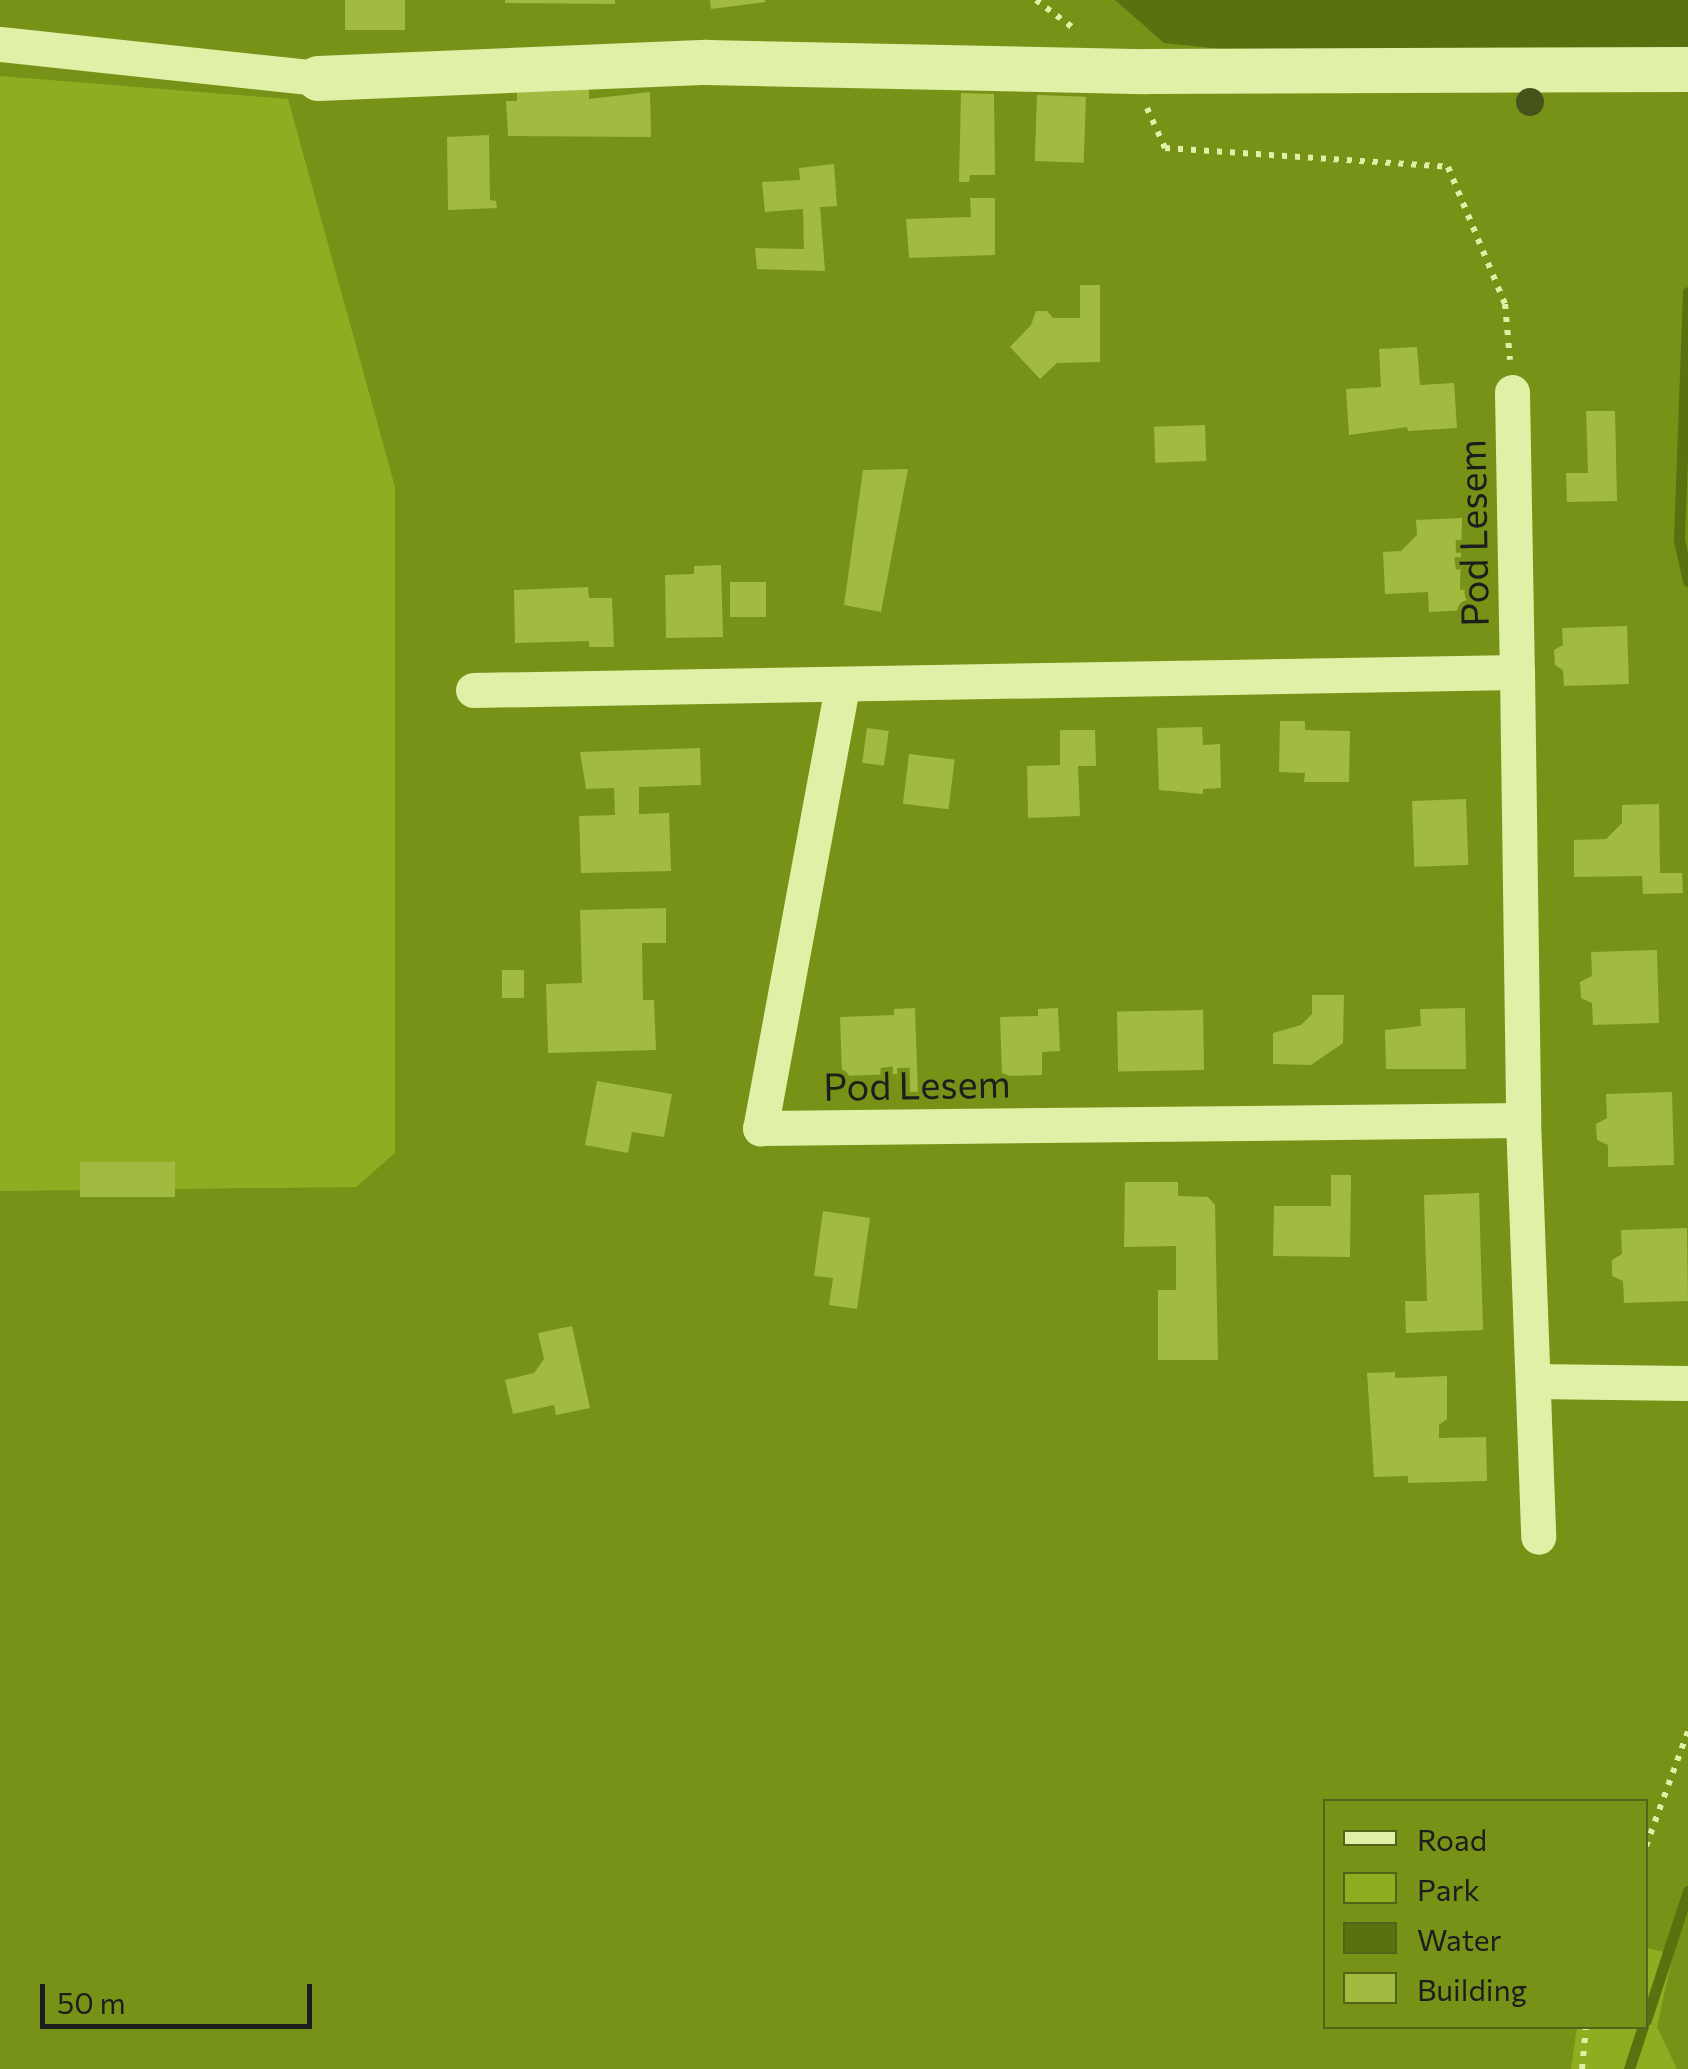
<!DOCTYPE html>
<html>
<head>
<meta charset="utf-8">
<style>
	body { margin:0 }
	#map { position:relative; width:1688px; height:2069px; overflow:hidden; background:#779317; font-family:Commissioner,sans-serif }
	div>[style] { position:absolute }
	.green>* { inset:0; background:#8ead20 }
	.water>* { inset:0; background:#59710f }
	.stream>* { height:11px; margin:-5.5px; padding:0 5.5px; transform-origin:5.5px; border-radius:5.5px; background:#59710f }
	.building>* { inset:0; background:#a0bb40; transform-origin:0 0 }
	.path>* { height:6px; margin-top:-3px; transform-origin:0; background:repeating-linear-gradient(90deg,#e1f0a7 0 5px,transparent 0 13px) }
	.minor>* { height:35px; margin:-17.5px; padding:0 17.5px; transform-origin:17.5px; border-radius:17.5px; background:#e1f0a7 }
	.tertiary>* { height:45px; margin:-22.5px; padding:0 22.5px; transform-origin:22.5px; border-radius:22.5px; background:#e1f0a7 }
	.trees>* { width:28px; height:28px; margin:-14px; border-radius:50%; background:#455219 }
	span { translate:-50% -50%; white-space:nowrap; text-align:center; line-height:1.15; -webkit-text-stroke:9px #779317; paint-order:stroke }
	.street-label { font-size:38px; color:#1d1d1d }
	.legend { position:absolute; left:1323px; top:1799px; width:325px; height:230px; box-sizing:border-box; background:#779317; border:2px solid #536419; margin:0; padding:12px 18px; list-style:none; font-size:30px; color:#1d1d1d }
	.legend li { display:flex; align-items:center; gap:20px; height:50px }
	.legend b { width:50px; border:2px solid #536419 }
	.scale { position:absolute; left:40px; top:1984px; width:272px; height:45px; box-sizing:border-box; border:5px solid #1d1d1d; border-top:0; padding-left:12px; font-size:30px; line-height:35px; white-space:nowrap; color:#1d1d1d; -webkit-text-stroke:8px #779317; paint-order:stroke }
</style>
</head>
<body>
<div id="map">
	<div class="green">
		<i style="clip-path:polygon(0 76px,288px 99px,395px 487px,395px 1153px,356px 1187px,0 1191px)"></i>
		<i style="clip-path:polygon(1646px 1948px,1673px 1954px,1657px 2027px,1677px 2069px,1571px 2069px,1577px 2027px,1646px 2026px)"></i>
	</div>
	<div class="water">
		<i style="clip-path:polygon(1115px 0,1688px 0,1688px 56px,1317px 59px,1164px 43px)"></i>
	</div>
	<div class="stream">
		<i style="left:1688px;top:292px;width:248px;rotate:92.1deg"></i>
		<i style="left:1679px;top:540px;width:42px;rotate:77.6deg"></i>
		<i style="left:1646px;top:2020px;width:136px;rotate:-72deg"></i>
		<i style="left:1629px;top:2069px;width:45px;rotate:-72deg"></i>
	</div>
	<div class="building">
		<i style="left:345px;top:0;width:60px;height:30px"></i>
		<i style="clip-path:polygon(505px 0,615px 0,615px 4px,505px 3px)"></i>
		<i style="clip-path:polygon(710px 0,765px 0,765px 2px,711px 9px)"></i>
		<i style="clip-path:polygon(589px 81px,589px 99px,650px 92px,651px 137px,508px 136px,506px 101px,517px 101px,517px 92px)"></i>
		<i style="clip-path:polygon(961px 93px,994px 94px,995px 175px,970px 175px,969px 182px,959px 182px)"></i>
		<i style="left:1037px;top:95px;width:49px;height:66px;rotate:2deg"></i>
		<i style="clip-path:polygon(489px 135px,490px 200px,496px 201px,497px 208px,448px 210px,447px 137px)"></i>
		<i style="clip-path:polygon(834px 164px,837px 206px,820px 207px,825px 271px,757px 269px,755px 248px,804px 249px,803px 209px,765px 212px,762px 182px,800px 180px,799px 168px)"></i>
		<i style="clip-path:polygon(970px 198px,995px 198px,995px 255px,909px 258px,906px 219px,971px 217px)"></i>
		<i style="clip-path:polygon(1080px 285px,1100px 285px,1100px 362px,1057px 363px,1040px 379px,1010px 347px,1031px 325px,1036px 311px,1047px 311px,1053px 318px,1080px 318px)"></i>
		<i style="clip-path:polygon(1417px 347px,1420px 385px,1454px 383px,1457px 428px,1408px 431px,1407px 427px,1349px 435px,1346px 389px,1381px 387px,1379px 349px)"></i>
		<i style="clip-path:polygon(1586px 411px,1615px 411px,1617px 501px,1567px 502px,1566px 473px,1588px 473px)"></i>
		<i style="left:1205px;top:425px;width:36px;height:51px;rotate:88deg"></i>
		<i style="clip-path:polygon(908px 469px,881px 612px,844px 605px,863px 470px)"></i>
		<i style="clip-path:polygon(1462px 518px,1460px 590px,1468px 589px,1469px 610px,1429px 612px,1428px 592px,1385px 594px,1383px 552px,1401px 551px,1417px 535px,1416px 520px)"></i>
		<i style="clip-path:polygon(721px 565px,723px 637px,666px 638px,665px 575px,694px 574px,694px 566px)"></i>
		<i style="left:766px;top:582px;width:35px;height:36px;rotate:90deg"></i>
		<i style="clip-path:polygon(588px 587px,589px 598px,612px 598px,614px 647px,589px 647px,589px 641px,515px 643px,514px 590px)"></i>
		<i style="clip-path:polygon(1627px 626px,1629px 684px,1564px 686px,1563px 670px,1555px 665px,1554px 650px,1563px 645px,1562px 628px)"></i>
		<i style="clip-path:polygon(1280px 721px,1305px 721px,1305px 730px,1350px 731px,1349px 782px,1304px 782px,1305px 773px,1279px 772px)"></i>
		<i style="clip-path:polygon(1202px 727px,1203px 745px,1220px 744px,1221px 788px,1203px 789px,1203px 794px,1159px 790px,1157px 728px)"></i>
		<i style="left:867px;top:728px;width:22px;height:35px;rotate:8deg"></i>
		<i style="clip-path:polygon(1060px 730px,1095px 730px,1096px 766px,1078px 766px,1080px 816px,1028px 818px,1027px 766px,1060px 765px)"></i>
		<i style="clip-path:polygon(700px 748px,701px 785px,639px 787px,639px 814px,669px 813px,671px 871px,581px 873px,579px 816px,615px 815px,614px 788px,586px 789px,580px 752px)"></i>
		<i style="left:909px;top:754px;width:46px;height:50px;rotate:7deg"></i>
		<i style="left:1466px;top:799px;width:66px;height:54px;rotate:88deg"></i>
		<i style="clip-path:polygon(1659px 804px,1660px 873px,1682px 873px,1683px 893px,1643px 894px,1642px 876px,1574px 877px,1574px 840px,1606px 839px,1622px 823px,1622px 805px)"></i>
		<i style="clip-path:polygon(666px 908px,666px 943px,642px 943px,643px 1000px,654px 1000px,656px 1050px,548px 1053px,546px 984px,582px 983px,580px 910px)"></i>
		<i style="clip-path:polygon(1657px 950px,1659px 1023px,1593px 1025px,1592px 1003px,1581px 998px,1580px 982px,1592px 976px,1591px 952px)"></i>
		<i style="left:502px;top:970px;width:22px;height:28px"></i>
		<i style="clip-path:polygon(1312px 995px,1344px 995px,1343px 1043px,1311px 1065px,1273px 1064px,1273px 1033px,1301px 1025px,1312px 1014px)"></i>
		<i style="clip-path:polygon(915px 1008px,918px 1093px,898px 1094px,897px 1074px,842px 1076px,840px 1017px,894px 1015px,894px 1009px)"></i>
		<i style="clip-path:polygon(1058px 1008px,1060px 1051px,1042px 1052px,1042px 1075px,1002px 1076px,1000px 1017px,1038px 1016px,1038px 1009px)"></i>
		<i style="clip-path:polygon(1465px 1008px,1466px 1069px,1386px 1069px,1385px 1030px,1421px 1026px,1420px 1009px)"></i>
		<i style="left:1203px;top:1010px;width:60px;height:86px;rotate:89deg"></i>
		<i style="clip-path:polygon(597px 1081px,672px 1094px,664px 1137px,632px 1132px,628px 1153px,585px 1145px)"></i>
		<i style="clip-path:polygon(1672px 1092px,1674px 1165px,1608px 1167px,1608px 1145px,1597px 1140px,1596px 1124px,1607px 1118px,1606px 1094px)"></i>
		<i style="left:175px;top:1162px;width:35px;height:95px;rotate:90deg"></i>
		<i style="clip-path:polygon(1331px 1175px,1351px 1175px,1350px 1257px,1273px 1256px,1274px 1206px,1331px 1206px)"></i>
		<i style="clip-path:polygon(1125px 1182px,1178px 1182px,1178px 1196px,1208px 1197px,1215px 1205px,1218px 1360px,1158px 1360px,1158px 1290px,1176px 1290px,1176px 1246px,1124px 1247px)"></i>
		<i style="clip-path:polygon(1479px 1193px,1483px 1330px,1406px 1333px,1405px 1301px,1427px 1301px,1424px 1195px)"></i>
		<i style="clip-path:polygon(823px 1211px,870px 1218px,857px 1309px,829px 1305px,833px 1278px,814px 1276px)"></i>
		<i style="clip-path:polygon(1687px 1228px,1688px 1301px,1624px 1303px,1623px 1281px,1612px 1276px,1612px 1260px,1622px 1254px,1621px 1230px)"></i>
		<i style="clip-path:polygon(572px 1326px,590px 1408px,556px 1415px,554px 1405px,513px 1414px,505px 1380px,534px 1373px,544px 1359px,538px 1333px)"></i>
		<i style="clip-path:polygon(1395px 1372px,1395px 1378px,1447px 1376px,1447px 1419px,1439px 1425px,1439px 1438px,1486px 1437px,1487px 1481px,1408px 1483px,1408px 1476px,1374px 1477px,1367px 1373px)"></i>
	</div>
	<div class="path">
		<i style="left:1036px;top:0;width:50px;rotate:36.9deg"></i>
		<i style="left:1147px;top:108px;width:44px;rotate:65.8deg"></i>
		<i style="left:1165px;top:148px;width:284px;rotate:3.8deg"></i>
		<i style="left:1448px;top:167px;width:148px;rotate:67.4deg"></i>
		<i style="left:1505px;top:304px;width:56px;rotate:84.9deg"></i>
		<i style="left:1646px;top:1846px;width:122px;rotate:-69.9deg"></i>
		<i style="left:1582px;top:2069px;width:43px;rotate:-84.7deg"></i>
	</div>
	<div class="minor">
		<i style="left:0;top:44px;width:320px;rotate:6.1deg"></i>
		<i style="left:1512px;top:392px;width:280px;rotate:89deg"></i>
		<i style="left:842px;top:687px;width:449px;rotate:100.5deg"></i>
		<i style="left:760px;top:1128px;width:763px;rotate:-0.6deg"></i>
		<i style="left:473px;top:690px;width:1044px;rotate:-0.99deg"></i>
		<i style="left:1517px;top:672px;width:448px;rotate:89.2deg"></i>
		<i style="left:1523px;top:1120px;width:417px;rotate:87.9deg"></i>
		<i style="left:1533px;top:1381px;width:155px;rotate:0.7deg"></i>
	</div>
	<div class="tertiary">
		<i style="left:318px;top:78px;width:389px;rotate:-2.4deg"></i>
		<i style="left:707px;top:62px;width:438px;rotate:1.2deg"></i>
		<i style="left:1145px;top:71px;width:543px;rotate:-0.21deg"></i>
	</div>
	<div class="trees">
		<i style="left:1530px;top:102px"></i>
	</div>
	<div class="street-label">
		<span style="left:1472px;top:533px;rotate:-91deg">Pod Lesem</span>
		<span style="left:917px;top:1084px;rotate:-1deg">Pod Lesem</span>
	</div>
	<ul class="legend">
	<li><b style="height:12px;background:#e1f0a7"></b>Road</li>
	<li><b style="height:28px;background:#8ead20"></b>Park</li>
	<li><b style="height:28px;background:#59710f"></b>Water</li>
	<li><b style="height:28px;background:#a0bb40"></b>Building</li>
	</ul>
	<div class="scale">50 m</div>
</div>
</body>
</html>
